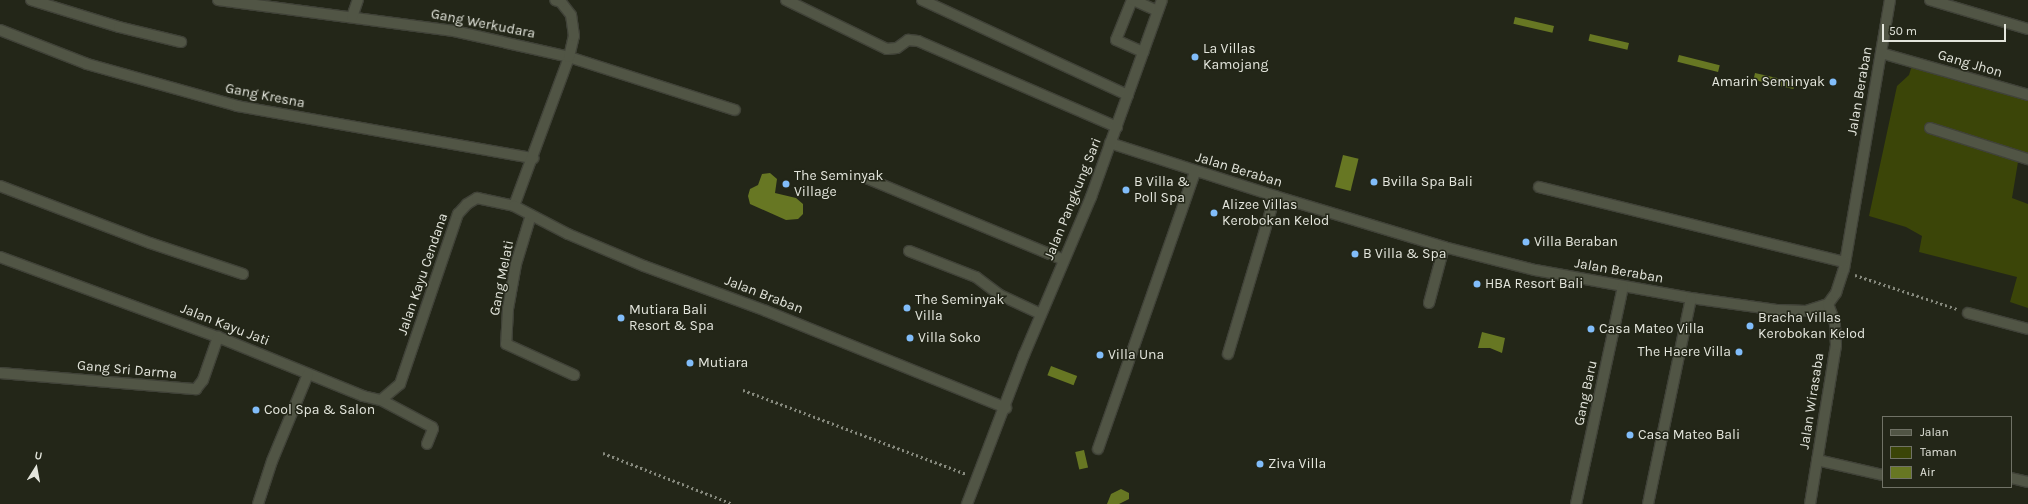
<!DOCTYPE html>
<html>
<head>
<meta charset="utf-8">
<style>
	body { margin:0 }
	#map { position:relative; width:2028px; height:504px; overflow:hidden; background:#232618; font-family:Karla,sans-serif }
	div>[style] { position:absolute }
	.green>* { inset:0; background:#3b4508 }
	.water>* { inset:0; background:#677723; transform-origin:0 0 }
	.path>* { height:2.5px; margin-top:-1.25px; transform-origin:0; background:repeating-linear-gradient(90deg,#86897d 0 2px,transparent 0 5px) }
	.roads { filter:drop-shadow(1px 0 #404238) drop-shadow(-1px 0 #404238) drop-shadow(0 1px #404238) drop-shadow(0 -1px #404238) }
	.minor>* { height:10px; margin:-5px; padding:0 5px; transform-origin:5px; border-radius:5px; background:#515545 }
	.dots>* { width:11px; height:11px; translate:-50% -50%; box-sizing:border-box; border:2px solid #232618; border-radius:50% }
	span { translate:-50% -50%; white-space:nowrap; text-align:center; line-height:1.15; -webkit-text-stroke:3px #232618; paint-order:stroke }
	.street-label { font-size:14px; color:#e3e5dc }
	.poi-label { font-size:14px; color:#e3e5dc }
	.left { translate:0 -50%; text-align:left }
	.right { translate:-100% -50%; text-align:right }
	.legend { position:absolute; left:1882px; top:416px; width:130px; height:72px; box-sizing:border-box; background:#232618; border:1px solid #707266; margin:0; padding:5px 7px; list-style:none; font-size:12px; color:#e3e5dc }
	.legend li { display:flex; align-items:center; gap:8px; height:20px }
	.legend b { width:20px; border:1px solid #707266 }
	.north { position:absolute; left:16px; top:448px; width:40px; height:40px; -webkit-text-stroke:3px #232618; paint-order:stroke; rotate:11deg; font-size:11px; font-weight:700; line-height:16px; text-align:center; color:#e3e5dc }
	.north::after { content:''; display:block; margin:auto; width:14px; height:18px; background:#e3e5dc; clip-path:polygon(50% 0,100% 100%,50% 72%,0 100%) }
	.scale { position:absolute; left:1882px; top:24px; width:124px; height:18px; box-sizing:border-box; border:2px solid #e3e5dc; border-top:0; padding-left:5px; font-size:12px; line-height:14px; white-space:nowrap; color:#e3e5dc; -webkit-text-stroke:3px #232618; paint-order:stroke }
</style>
</head>
<body>
<div id="map">
	<div class="green">
		<i style="clip-path:polygon(1914px 59px,2028px 95px,2028px 158px,2019px 156px,2012px 198px,2028px 204px,2028px 308px,2010px 302px,2017px 277px,1919px 252px,1922px 236px,1906px 227px,1869px 216px,1897px 86px,1909px 75px)"></i>
	</div>
	<div class="water">
		<i style="left:1515px;top:17px;width:40px;height:7px;rotate:13deg"></i>
		<i style="left:1590px;top:34px;width:40px;height:7px;rotate:13deg"></i>
		<i style="left:1679px;top:55px;width:42px;height:7px;rotate:14deg"></i>
		<i style="left:1755px;top:73px;width:41px;height:7px;rotate:13deg"></i>
		<i style="left:1343px;top:155px;width:16px;height:33px;rotate:14deg"></i>
		<i style="clip-path:polygon(770px 173px,777px 179px,775px 193px,796px 198px,803px 204px,803px 214px,798px 219px,786px 220px,750px 204px,748px 196px,750px 189px,758px 185px,762px 174px)"></i>
		<i style="clip-path:polygon(1482px 332px,1505px 338px,1502px 353px,1490px 348px,1478px 348px)"></i>
		<i style="left:1051px;top:366px;width:28px;height:10px;rotate:21deg"></i>
		<i style="left:1084px;top:450px;width:18px;height:9px;rotate:77deg"></i>
		<i style="clip-path:polygon(1121px 489px,1129px 493px,1129px 499px,1119px 504px,1107px 504px,1111px 494px)"></i>
	</div>
	<div class="path">
		<i style="left:1855px;top:275px;width:108px;rotate:18.4deg"></i>
		<i style="left:743px;top:390px;width:238px;rotate:20.6deg"></i>
		<i style="left:603px;top:453px;width:140px;rotate:21.4deg"></i>
	</div>
	<div class="roads">
		<div class="minor">
			<i style="left:31px;top:0;width:92px;rotate:17.1deg"></i>
			<i style="left:119px;top:27px;width:64px;rotate:13.6deg"></i>
			<i style="left:218px;top:0;width:238px;rotate:7.5deg"></i>
			<i style="left:454px;top:31px;width:118px;rotate:12.7deg"></i>
			<i style="left:569px;top:57px;width:174px;rotate:17.7deg"></i>
			<i style="left:786px;top:0;width:112px;rotate:25.9deg"></i>
			<i style="left:887px;top:49px;width:10px;rotate:-6deg"></i>
			<i style="left:897px;top:48px;width:14px;rotate:-36deg"></i>
			<i style="left:908px;top:40px;width:10px;rotate:6deg"></i>
			<i style="left:918px;top:41px;width:217px;rotate:23.4deg"></i>
			<i style="left:922px;top:0;width:227px;rotate:24.8deg"></i>
			<i style="left:1132px;top:0;width:43px;rotate:111.8deg"></i>
			<i style="left:1116px;top:40px;width:30px;rotate:24deg"></i>
			<i style="left:1133px;top:0;width:27px;rotate:24deg"></i>
			<i style="left:1930px;top:0;width:102px;rotate:16.5deg"></i>
			<i style="left:352px;top:17px;width:18px;rotate:-71deg"></i>
			<i style="left:0;top:30px;width:93px;rotate:21.3deg"></i>
			<i style="left:87px;top:64px;width:156px;rotate:15.6deg"></i>
			<i style="left:237px;top:106px;width:301px;rotate:10deg"></i>
			<i style="left:1881px;top:53px;width:153px;rotate:15.9deg"></i>
			<i style="left:1930px;top:128px;width:103px;rotate:17.6deg"></i>
			<i style="left:1110px;top:143px;width:173px;rotate:17.8deg"></i>
			<i style="left:1275px;top:196px;width:177px;rotate:16.8deg"></i>
			<i style="left:1444px;top:247px;width:94px;rotate:14.2deg"></i>
			<i style="left:1535px;top:270px;width:158px;rotate:10.2deg"></i>
			<i style="left:1691px;top:298px;width:88px;rotate:7.9deg"></i>
			<i style="left:1778px;top:310px;width:28px;rotate:2deg"></i>
			<i style="left:1806px;top:311px;width:23px;rotate:-18deg"></i>
			<i style="left:1828px;top:304px;width:14px;rotate:-54deg"></i>
			<i style="left:1836px;top:293px;width:25px;rotate:-72deg"></i>
			<i style="left:1844px;top:269px;width:273px;rotate:-80.3deg"></i>
			<i style="left:866px;top:178px;width:214px;rotate:22.5deg"></i>
			<i style="left:0;top:186px;width:160px;rotate:20.8deg"></i>
			<i style="left:150px;top:243px;width:98px;rotate:18.4deg"></i>
			<i style="left:1539px;top:187px;width:314px;rotate:13.8deg"></i>
			<i style="left:514px;top:206px;width:159px;rotate:-69.7deg"></i>
			<i style="left:569px;top:57px;width:22px;rotate:-77deg"></i>
			<i style="left:574px;top:36px;width:21px;rotate:-98deg"></i>
			<i style="left:571px;top:15px;width:16px;rotate:-128deg"></i>
			<i style="left:561px;top:2px;width:6px;rotate:-162deg"></i>
			<i style="left:531px;top:215px;width:51px;rotate:107deg"></i>
			<i style="left:516px;top:264px;width:46px;rotate:100.1deg"></i>
			<i style="left:508px;top:309px;width:35px;rotate:93deg"></i>
			<i style="left:506px;top:344px;width:75px;rotate:24.5deg"></i>
			<i style="left:909px;top:251px;width:72px;rotate:21.2deg"></i>
			<i style="left:976px;top:277px;width:30px;rotate:37deg"></i>
			<i style="left:1000px;top:295px;width:45px;rotate:24.9deg"></i>
			<i style="left:0;top:257px;width:232px;rotate:20.2deg"></i>
			<i style="left:218px;top:337px;width:157px;rotate:22.1deg"></i>
			<i style="left:363px;top:396px;width:18px;rotate:13deg"></i>
			<i style="left:381px;top:400px;width:58px;rotate:27.9deg"></i>
			<i style="left:432px;top:427px;width:2px;rotate:63deg"></i>
			<i style="left:433px;top:429px;width:16px;rotate:112deg"></i>
			<i style="left:1429px;top:303px;width:58px;rotate:-75deg"></i>
			<i style="left:1968px;top:313px;width:62px;rotate:14.9deg"></i>
			<i style="left:1228px;top:354px;width:165px;rotate:-73.4deg"></i>
			<i style="left:0;top:373px;width:197px;rotate:4.7deg"></i>
			<i style="left:196px;top:389px;width:11px;rotate:-52deg"></i>
			<i style="left:203px;top:380px;width:46px;rotate:-70.8deg"></i>
			<i style="left:381px;top:400px;width:25px;rotate:-40deg"></i>
			<i style="left:400px;top:384px;width:180px;rotate:-71.2deg"></i>
			<i style="left:458px;top:214px;width:13px;rotate:-48deg"></i>
			<i style="left:467px;top:204px;width:12px;rotate:-31deg"></i>
			<i style="left:477px;top:198px;width:38px;rotate:12deg"></i>
			<i style="left:514px;top:206px;width:61px;rotate:27.4deg"></i>
			<i style="left:568px;top:234px;width:82px;rotate:22.8deg"></i>
			<i style="left:644px;top:266px;width:130px;rotate:20.2deg"></i>
			<i style="left:766px;top:311px;width:259px;rotate:22deg"></i>
			<i style="left:1098px;top:449px;width:293px;rotate:-70.7deg"></i>
			<i style="left:1817px;top:460px;width:68px;rotate:12.8deg"></i>
			<i style="left:2011px;top:478px;width:17px;rotate:13deg"></i>
			<i style="left:258px;top:504px;width:45px;rotate:-72deg"></i>
			<i style="left:272px;top:461px;width:94px;rotate:-67.5deg"></i>
			<i style="left:967px;top:504px;width:160px;rotate:-69.1deg"></i>
			<i style="left:1024px;top:355px;width:172px;rotate:-67deg"></i>
			<i style="left:1091px;top:197px;width:209px;rotate:-70.2deg"></i>
			<i style="left:1576px;top:504px;width:222px;rotate:-77.8deg"></i>
			<i style="left:1648px;top:504px;width:210px;rotate:-78.2deg"></i>
			<i style="left:1810px;top:504px;width:161px;rotate:-80.7deg"></i>
			<i style="left:1836px;top:345px;width:22px;rotate:-93deg"></i>
			<i style="left:1835px;top:323px;width:20px;rotate:-110deg"></i>
		</div>
	</div>
	<div class="dots">
		<i style="left:1195px;top:57px;background:#81bdfa"></i>
		<i style="left:1833px;top:82px;background:#81bdfa"></i>
		<i style="left:1374px;top:182px;background:#81bdfa"></i>
		<i style="left:786px;top:184px;background:#81bdfa"></i>
		<i style="left:1126px;top:190px;background:#81bdfa"></i>
		<i style="left:1214px;top:213px;background:#81bdfa"></i>
		<i style="left:1526px;top:242px;background:#81bdfa"></i>
		<i style="left:1355px;top:254px;background:#81bdfa"></i>
		<i style="left:1477px;top:284px;background:#81bdfa"></i>
		<i style="left:907px;top:308px;background:#81bdfa"></i>
		<i style="left:621px;top:318px;background:#81bdfa"></i>
		<i style="left:1750px;top:326px;background:#81bdfa"></i>
		<i style="left:1591px;top:329px;background:#81bdfa"></i>
		<i style="left:910px;top:338px;background:#81bdfa"></i>
		<i style="left:1739px;top:352px;background:#81bdfa"></i>
		<i style="left:1100px;top:355px;background:#81bdfa"></i>
		<i style="left:690px;top:363px;background:#81bdfa"></i>
		<i style="left:256px;top:410px;background:#81bdfa"></i>
		<i style="left:1630px;top:435px;background:#81bdfa"></i>
		<i style="left:1260px;top:464px;background:#81bdfa"></i>
	</div>
	<div class="street-label">
		<span style="left:483px;top:24px;rotate:11deg">Gang Werkudara</span>
		<span style="left:1970px;top:64px;rotate:16deg">Gang Jhon</span>
		<span style="left:1860px;top:91px;rotate:-80deg">Jalan Beraban</span>
		<span style="left:265px;top:96px;rotate:11deg">Gang Kresna</span>
		<span style="left:1239px;top:170px;rotate:17deg">Jalan Beraban</span>
		<span style="left:1073px;top:199px;rotate:-68deg">Jalan Pangkung Sari</span>
		<span style="left:1619px;top:271px;rotate:10deg">Jalan Beraban</span>
		<span style="left:423px;top:274px;rotate:-71deg">Jalan Kayu Cendana</span>
		<span style="left:502px;top:278px;rotate:-79deg">Gang Melati</span>
		<span style="left:764px;top:295px;rotate:21deg">Jalan Braban</span>
		<span style="left:225px;top:325px;rotate:21deg">Jalan Kayu Jati</span>
		<span style="left:127px;top:370px;rotate:5deg">Gang Sri Darma</span>
		<span style="left:1586px;top:393px;rotate:-78deg">Gang Baru</span>
		<span style="left:1812px;top:401px;rotate:-81deg">Jalan Wirasaba</span>
	</div>
	<div class="poi-label">
		<span class="left" style="left:1203px;top:57px">La Villas<br>Kamojang</span>
		<span class="right" style="left:1825px;top:82px">Amarin Seminyak</span>
		<span class="left" style="left:794px;top:184px">The Seminyak<br>Village</span>
		<span class="left" style="left:1134px;top:190px">B Villa &amp;<br>Poll Spa</span>
		<span class="left" style="left:1382px;top:182px">Bvilla Spa Bali</span>
		<span class="left" style="left:1222px;top:213px">Alizee Villas<br>Kerobokan Kelod</span>
		<span class="left" style="left:1534px;top:242px">Villa Beraban</span>
		<span class="left" style="left:1363px;top:254px">B Villa &amp; Spa</span>
		<span class="left" style="left:1485px;top:284px">HBA Resort Bali</span>
		<span class="left" style="left:915px;top:308px">The Seminyak<br>Villa</span>
		<span class="left" style="left:629px;top:318px">Mutiara Bali<br>Resort &amp; Spa</span>
		<span class="left" style="left:1758px;top:326px">Bracha Villas<br>Kerobokan Kelod</span>
		<span class="left" style="left:1599px;top:329px">Casa Mateo Villa</span>
		<span class="left" style="left:918px;top:338px">Villa Soko</span>
		<span class="right" style="left:1731px;top:352px">The Haere Villa</span>
		<span class="left" style="left:1108px;top:355px">Villa Una</span>
		<span class="left" style="left:698px;top:363px">Mutiara</span>
		<span class="left" style="left:264px;top:410px">Cool Spa &amp; Salon</span>
		<span class="left" style="left:1638px;top:435px">Casa Mateo Bali</span>
		<span class="left" style="left:1268px;top:464px">Ziva Villa</span>
	</div>
	<ul class="legend">
	<li><b style="height:5px;background:#515545"></b>Jalan</li>
	<li><b style="height:11px;background:#3b4508"></b>Taman</li>
	<li><b style="height:11px;background:#677723"></b>Air</li>
	</ul>
	<div class="north">U</div>
	<div class="scale">50 m</div>
</div>
</body>
</html>
